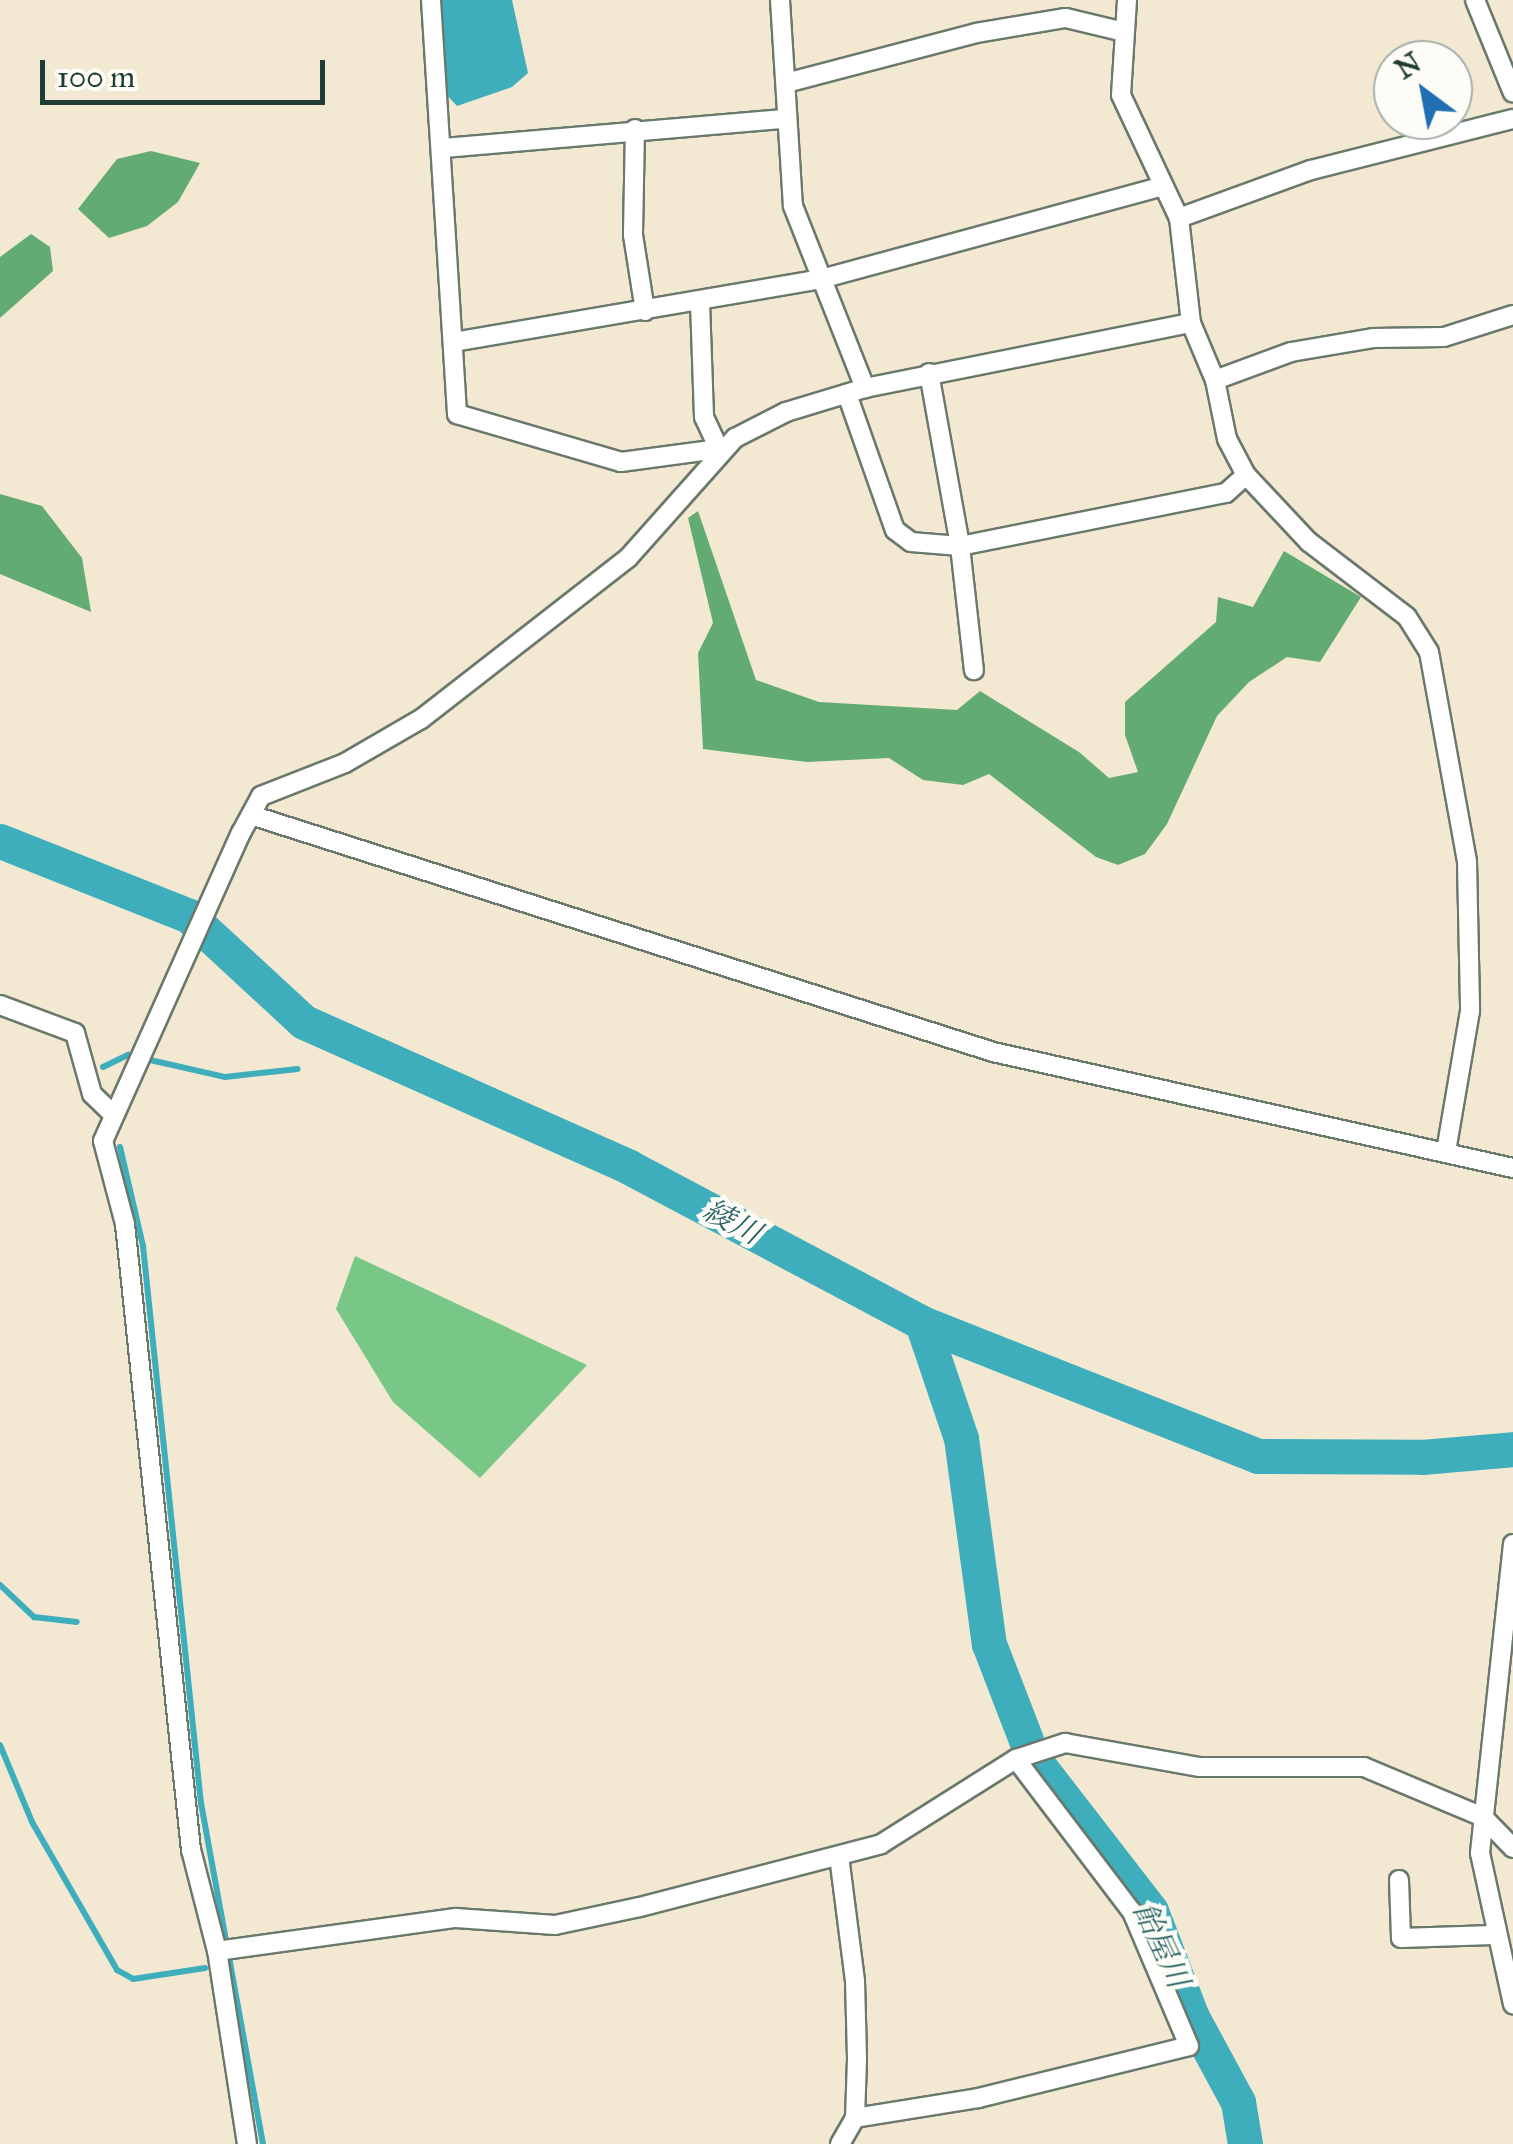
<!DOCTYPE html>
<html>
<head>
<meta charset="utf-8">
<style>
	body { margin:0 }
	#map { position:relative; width:1513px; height:2144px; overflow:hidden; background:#f3e9d2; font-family:"IM FELL Great Primer","Noto Serif JP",serif }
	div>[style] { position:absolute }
	.green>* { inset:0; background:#79c787 }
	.forest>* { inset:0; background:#62ac74 }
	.water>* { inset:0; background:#3faebc }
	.stream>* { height:6px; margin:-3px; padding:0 3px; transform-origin:3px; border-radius:3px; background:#3faebc }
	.river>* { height:35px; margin:-17.5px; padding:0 17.5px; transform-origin:17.5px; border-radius:17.5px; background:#3faebc }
	.roads { filter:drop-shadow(2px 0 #69796b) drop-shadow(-2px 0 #69796b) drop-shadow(0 2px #69796b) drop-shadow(0 -2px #69796b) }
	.minor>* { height:18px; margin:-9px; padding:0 9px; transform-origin:9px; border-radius:9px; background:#fff }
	span { translate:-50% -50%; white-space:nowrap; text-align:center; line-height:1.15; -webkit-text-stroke:9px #fdfcf7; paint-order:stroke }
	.water-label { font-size:30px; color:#2a6564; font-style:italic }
	.north { position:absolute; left:1373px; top:40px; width:100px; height:100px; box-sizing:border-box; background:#fdfcf7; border:2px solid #a4b0a9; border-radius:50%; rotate:328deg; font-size:28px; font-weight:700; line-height:40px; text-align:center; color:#1f3d34 }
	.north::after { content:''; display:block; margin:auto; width:35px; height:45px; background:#1f6fb2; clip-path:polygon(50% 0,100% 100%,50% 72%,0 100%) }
	.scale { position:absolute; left:40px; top:60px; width:285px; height:45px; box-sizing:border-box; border:5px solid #1f3d34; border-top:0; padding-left:12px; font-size:30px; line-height:35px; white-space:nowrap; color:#1f3d34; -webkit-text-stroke:8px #fdfcf7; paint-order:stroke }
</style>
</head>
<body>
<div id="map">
	<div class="green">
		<i style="clip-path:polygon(355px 1256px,587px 1365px,480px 1478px,393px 1402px,336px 1309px)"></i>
	</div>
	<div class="forest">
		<i style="clip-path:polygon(151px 151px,200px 163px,178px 202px,147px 226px,109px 238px,78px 209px,117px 159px)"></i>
		<i style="clip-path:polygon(31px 234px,50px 247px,53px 271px,0 318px,0 257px)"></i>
		<i style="clip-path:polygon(0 494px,42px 506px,82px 558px,91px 612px,0 574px)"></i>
		<i style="clip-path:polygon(698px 511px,756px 680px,819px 702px,957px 710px,980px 691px,1079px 752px,1109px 778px,1138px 772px,1125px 735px,1125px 702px,1216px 622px,1218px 597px,1253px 607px,1284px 551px,1361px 597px,1320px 662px,1287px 657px,1249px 682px,1217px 716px,1167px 824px,1145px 854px,1118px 865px,1096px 857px,989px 774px,963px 785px,923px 780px,889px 758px,807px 762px,703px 749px,698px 653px,713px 623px,688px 518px)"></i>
	</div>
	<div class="water">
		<i style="clip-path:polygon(437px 0,512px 0,528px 73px,512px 87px,457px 106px,442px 90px)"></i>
	</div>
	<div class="stream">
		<i style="left:103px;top:1067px;width:28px;rotate:-26deg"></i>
		<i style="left:128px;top:1055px;width:99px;rotate:12.8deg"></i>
		<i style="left:225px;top:1077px;width:73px;rotate:-6.3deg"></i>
		<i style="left:120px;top:1147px;width:102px;rotate:76.9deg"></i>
		<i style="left:143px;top:1246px;width:560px;rotate:84.06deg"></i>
		<i style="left:201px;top:1803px;width:347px;rotate:79.7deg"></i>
		<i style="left:0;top:1585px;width:47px;rotate:43.3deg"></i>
		<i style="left:34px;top:1617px;width:43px;rotate:6.6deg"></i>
		<i style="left:0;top:1745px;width:83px;rotate:67.4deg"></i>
		<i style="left:32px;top:1822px;width:171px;rotate:60.1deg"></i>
		<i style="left:117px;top:1970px;width:18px;rotate:29deg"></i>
		<i style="left:133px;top:1979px;width:73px;rotate:-8.7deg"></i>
	</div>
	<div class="river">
		<i style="left:0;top:841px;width:203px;rotate:21.6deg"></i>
		<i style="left:189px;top:916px;width:156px;rotate:42.7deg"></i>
		<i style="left:304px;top:1022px;width:356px;rotate:24deg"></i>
		<i style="left:629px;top:1167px;width:332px;rotate:28deg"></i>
		<i style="left:922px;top:1323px;width:361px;rotate:21.6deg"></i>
		<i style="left:1258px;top:1456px;width:164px;rotate:0.3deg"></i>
		<i style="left:1422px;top:1457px;width:91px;rotate:-5deg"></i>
		<i style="left:922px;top:1323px;width:121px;rotate:71.3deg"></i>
		<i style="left:961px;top:1438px;width:208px;rotate:82.3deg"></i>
		<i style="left:989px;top:1644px;width:103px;rotate:68.9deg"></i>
		<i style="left:1039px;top:1766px;width:183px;rotate:52.3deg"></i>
		<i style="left:1151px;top:1911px;width:114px;rotate:68.9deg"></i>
		<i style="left:1192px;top:2017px;width:97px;rotate:61.6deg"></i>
		<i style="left:1238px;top:2102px;width:43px;rotate:80.5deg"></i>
	</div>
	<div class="roads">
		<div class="minor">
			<i style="left:431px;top:0;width:415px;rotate:86.4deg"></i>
			<i style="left:457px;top:414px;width:171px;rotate:16.3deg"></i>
			<i style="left:621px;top:462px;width:99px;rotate:-7.6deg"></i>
			<i style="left:780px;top:0;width:206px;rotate:86.4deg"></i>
			<i style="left:793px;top:206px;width:196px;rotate:68.4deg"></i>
			<i style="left:1127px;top:0;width:95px;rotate:93.6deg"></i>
			<i style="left:1121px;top:95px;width:136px;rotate:64.8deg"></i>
			<i style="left:1179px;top:218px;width:106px;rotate:83.5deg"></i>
			<i style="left:1191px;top:323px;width:62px;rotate:67.2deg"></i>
			<i style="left:1215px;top:380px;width:60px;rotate:78.5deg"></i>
			<i style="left:1227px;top:439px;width:41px;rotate:62.2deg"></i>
			<i style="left:1246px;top:475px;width:92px;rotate:46.8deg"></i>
			<i style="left:1309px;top:542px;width:123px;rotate:37.4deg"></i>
			<i style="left:1407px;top:617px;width:41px;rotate:57.8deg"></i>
			<i style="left:1429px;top:652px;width:213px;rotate:79.7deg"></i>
			<i style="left:1467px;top:862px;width:149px;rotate:88.8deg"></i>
			<i style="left:1470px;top:1011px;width:143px;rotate:99.7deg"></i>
			<i style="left:1475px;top:0;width:100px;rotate:67.8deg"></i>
			<i style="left:786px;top:83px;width:196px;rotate:-14.7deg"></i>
			<i style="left:976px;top:33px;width:91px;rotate:-9.5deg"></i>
			<i style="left:1066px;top:18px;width:60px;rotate:13.6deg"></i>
			<i style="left:635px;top:129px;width:106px;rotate:91.1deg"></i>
			<i style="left:633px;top:235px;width:77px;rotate:81deg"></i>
			<i style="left:444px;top:148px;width:341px;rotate:-4.9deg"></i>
			<i style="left:1179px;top:218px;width:140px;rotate:-20deg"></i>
			<i style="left:1311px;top:170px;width:208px;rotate:-14.2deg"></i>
			<i style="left:700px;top:302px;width:115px;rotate:88deg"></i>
			<i style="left:704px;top:417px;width:35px;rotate:65deg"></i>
			<i style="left:453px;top:342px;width:373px;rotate:-9.7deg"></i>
			<i style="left:821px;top:279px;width:354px;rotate:-15.2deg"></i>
			<i style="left:929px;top:373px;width:176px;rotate:79.8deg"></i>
			<i style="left:960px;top:546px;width:125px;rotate:83.6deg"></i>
			<i style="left:1215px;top:380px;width:81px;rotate:-20.2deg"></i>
			<i style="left:1291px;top:352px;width:83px;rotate:-9.7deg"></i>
			<i style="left:1373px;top:338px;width:71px;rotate:-0.8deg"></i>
			<i style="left:1444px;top:337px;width:72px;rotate:-17.7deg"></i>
			<i style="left:847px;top:394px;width:144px;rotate:70.6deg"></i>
			<i style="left:895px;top:530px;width:20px;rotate:37deg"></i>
			<i style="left:911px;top:542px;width:49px;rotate:4.7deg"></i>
			<i style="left:960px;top:546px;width:271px;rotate:-11.3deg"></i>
			<i style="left:1226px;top:493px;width:27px;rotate:-42deg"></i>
			<i style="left:251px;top:815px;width:779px;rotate:17.71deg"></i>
			<i style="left:993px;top:1052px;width:533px;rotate:12.58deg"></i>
			<i style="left:0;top:1005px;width:80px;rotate:20.5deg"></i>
			<i style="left:75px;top:1033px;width:63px;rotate:74.4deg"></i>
			<i style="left:92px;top:1094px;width:29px;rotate:44deg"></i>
			<i style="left:1513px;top:1544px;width:311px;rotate:96.1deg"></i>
			<i style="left:1480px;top:1853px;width:155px;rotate:77.7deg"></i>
			<i style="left:839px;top:1856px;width:126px;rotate:82.7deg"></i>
			<i style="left:855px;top:1981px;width:78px;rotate:88.5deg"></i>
			<i style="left:857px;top:2059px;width:59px;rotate:91.9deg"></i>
			<i style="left:855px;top:2118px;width:30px;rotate:120deg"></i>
			<i style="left:1399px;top:1880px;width:58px;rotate:88deg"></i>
			<i style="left:1401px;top:1938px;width:92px;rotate:-1.9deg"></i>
			<i style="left:217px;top:1951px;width:241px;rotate:-7.9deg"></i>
			<i style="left:456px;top:1918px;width:99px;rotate:4deg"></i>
			<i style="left:555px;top:1925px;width:87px;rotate:-12deg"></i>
			<i style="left:640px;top:1907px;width:249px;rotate:-14.6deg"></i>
			<i style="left:881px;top:1844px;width:160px;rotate:-32.2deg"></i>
			<i style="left:1016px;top:1759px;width:52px;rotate:-18.1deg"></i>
			<i style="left:1065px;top:1743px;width:137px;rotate:10.1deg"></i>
			<i style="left:1200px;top:1767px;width:164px"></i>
			<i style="left:1364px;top:1767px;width:129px;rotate:22.8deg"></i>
			<i style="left:1483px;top:1817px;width:43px;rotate:45.9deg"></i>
			<i style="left:855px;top:2118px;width:125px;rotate:-9.2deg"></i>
			<i style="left:978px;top:2098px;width:217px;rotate:-13.8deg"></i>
			<i style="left:1189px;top:2046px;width:146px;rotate:-113deg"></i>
			<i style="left:1132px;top:1912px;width:192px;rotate:-127.2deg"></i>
			<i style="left:247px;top:2144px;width:195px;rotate:-98.8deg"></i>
			<i style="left:217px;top:1951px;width:104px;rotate:-104.4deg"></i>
			<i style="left:191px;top:1850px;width:629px;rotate:-96.02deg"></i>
			<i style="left:125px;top:1224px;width:86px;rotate:-104.8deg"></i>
			<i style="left:103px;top:1141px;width:338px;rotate:-65.9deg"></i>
			<i style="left:241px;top:833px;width:42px;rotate:-61.6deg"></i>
			<i style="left:261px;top:796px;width:90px;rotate:-21.4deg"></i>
			<i style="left:345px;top:763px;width:88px;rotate:-30.1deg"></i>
			<i style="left:421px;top:719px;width:262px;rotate:-37.9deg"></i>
			<i style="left:628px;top:558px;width:161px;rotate:-48.3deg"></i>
			<i style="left:735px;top:438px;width:57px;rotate:-27deg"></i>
			<i style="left:786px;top:412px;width:83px;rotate:-16.9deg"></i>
			<i style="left:865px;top:388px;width:332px;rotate:-11.3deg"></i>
		</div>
	</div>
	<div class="water-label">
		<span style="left:732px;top:1222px;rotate:28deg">綾川</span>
		<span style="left:1161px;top:1945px;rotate:65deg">飴屋川</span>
	</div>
	<div class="north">N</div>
	<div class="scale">100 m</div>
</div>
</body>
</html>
